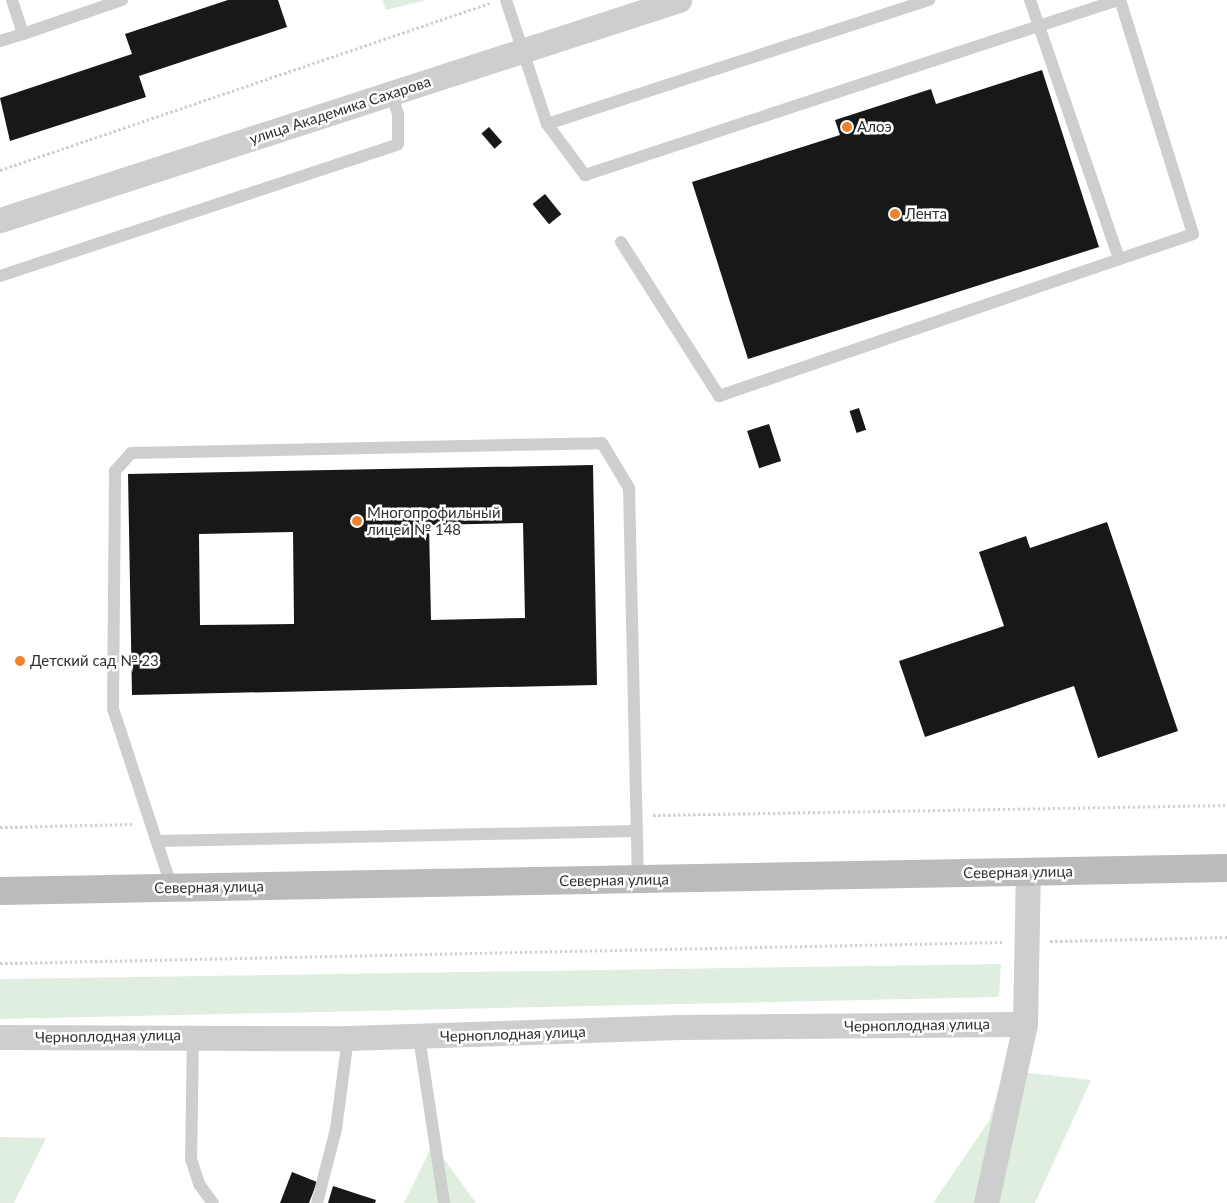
<!DOCTYPE html>
<html>
<head>
<meta charset="utf-8">
<style>
	body { margin:0 }
	#map { position:relative; width:1227px; height:1203px; overflow:hidden; background:#fff; font-family:Lato,sans-serif }
	div>[style] { position:absolute }
	.green>* { inset:0; background:#e0eedf }
	.building>* { inset:0; background:#181818; transform-origin:0 0 }
	.path>* { height:3px; margin-top:-1.5px; transform-origin:0; background:repeating-linear-gradient(90deg,#cecece 0 2.5px,transparent 0 5px) }
	.lane>* { height:12px; margin:-6px; padding:0 6px; transform-origin:6px; border-radius:6px; background:#cecece }
	.street>* { height:25px; margin:-12.5px; padding:0 12.5px; transform-origin:12.5px; border-radius:12.5px; background:#cecece }
	.secondary>* { height:28px; margin:-14px; padding:0 14px; transform-origin:14px; border-radius:14px; background:#bbb }
	.dots>* { width:14px; height:14px; translate:-50% -50%; box-sizing:border-box; border:2px solid #fff; border-radius:50% }
	span { translate:-50% -50%; white-space:nowrap; text-align:center; line-height:1.15; -webkit-text-stroke:5px #fff; paint-order:stroke }
	.street-label { font-size:15px; color:#313131 }
	.poi-label { font-size:15px; color:#313131 }
	.left { translate:0 -50%; text-align:left }
</style>
</head>
<body>
<div id="map">
	<div class="green">
		<i style="clip-path:polygon(382px 0,427px 0,386px 10px)"></i>
		<i style="clip-path:polygon(1001px 964px,999px 997px,0 1019px,0 979px)"></i>
		<i style="clip-path:polygon(1004px 1070px,1091px 1080px,1035px 1203px,933px 1203px,989px 1121px)"></i>
		<i style="clip-path:polygon(0 1137px,46px 1138px,14px 1203px,0 1203px)"></i>
		<i style="clip-path:polygon(433px 1144px,476px 1203px,404px 1203px)"></i>
	</div>
	<div class="building">
		<i style="clip-path:polygon(228px 0,278px 0,287px 27px,139px 76px,146px 97px,10px 141px,0 98px,132px 54px,125px 34px)"></i>
		<i style="clip-path:polygon(1042px 70px,1099px 247px,748px 359px,692px 182px,840px 135px,835px 120px,931px 89px,936px 104px)"></i>
		<i style="left:489px;top:127px;width:20px;height:10px;rotate:49deg"></i>
		<i style="left:545px;top:194px;width:26px;height:16px;rotate:51deg"></i>
		<i style="left:859px;top:408px;width:23px;height:10px;rotate:72deg"></i>
		<i style="left:769px;top:424px;width:39px;height:23px;rotate:72deg"></i>
		<i style="clip-path:polygon(evenodd,593px 465px,597px 685px,132px 695px,128px 474px,593px 465px,523px 523px,525px 618px,431px 620px,429px 525px,523px 523px,593px 465px,293px 532px,294px 624px,200px 625px,199px 534px,293px 532px)"></i>
		<i style="clip-path:polygon(1107px 522px,1178px 731px,1098px 758px,1074px 686px,925px 737px,899px 661px,1004px 626px,979px 552px,1026px 536px,1030px 548px)"></i>
		<i style="clip-path:polygon(292px 1172px,317px 1182px,309px 1203px,280px 1203px)"></i>
		<i style="clip-path:polygon(333px 1186px,376px 1200px,375px 1203px,328px 1203px)"></i>
	</div>
	<div class="path">
		<i style="left:0;top:170px;width:518px;rotate:-18.82deg"></i>
		<i style="left:653px;top:815px;width:574px;rotate:-1deg"></i>
		<i style="left:0;top:827px;width:132px;rotate:-1.3deg"></i>
		<i style="left:1050px;top:941px;width:177px;rotate:-1.3deg"></i>
		<i style="left:0;top:963px;width:1002px;rotate:-1.2deg"></i>
	</div>
	<div class="lane">
		<i style="left:12px;top:0;width:36px;rotate:72deg"></i>
		<i style="left:23px;top:34px;width:105px;rotate:-19deg"></i>
		<i style="left:506px;top:0;width:131px;rotate:71.7deg"></i>
		<i style="left:547px;top:124px;width:64px;rotate:53.3deg"></i>
		<i style="left:585px;top:175px;width:561px;rotate:-18.18deg"></i>
		<i style="left:1030px;top:0;width:274px;rotate:71deg"></i>
		<i style="left:0;top:41px;width:24px;rotate:-17deg"></i>
		<i style="left:547px;top:124px;width:402px;rotate:-18deg"></i>
		<i style="left:621px;top:242px;width:183px;rotate:57.5deg"></i>
		<i style="left:719px;top:396px;width:501px;rotate:-18.87deg"></i>
		<i style="left:1193px;top:234px;width:245px;rotate:-107.3deg"></i>
		<i style="left:0;top:276px;width:419px;rotate:-18.3deg"></i>
		<i style="left:398px;top:144px;width:30px;rotate:-90deg"></i>
		<i style="left:398px;top:114px;width:22px;rotate:-108deg"></i>
		<i style="left:157px;top:841px;width:480px;rotate:-1.2deg"></i>
		<i style="left:172px;top:888px;width:188px;rotate:-108.2deg"></i>
		<i style="left:113px;top:709px;width:238px;rotate:-89.5deg"></i>
		<i style="left:115px;top:471px;width:24px;rotate:-48deg"></i>
		<i style="left:131px;top:453px;width:471px;rotate:-1.2deg"></i>
		<i style="left:602px;top:443px;width:52px;rotate:59deg"></i>
		<i style="left:629px;top:488px;width:391px;rotate:88.7deg"></i>
		<i style="left:193px;top:1036px;width:123px;rotate:90.9deg"></i>
		<i style="left:191px;top:1159px;width:26px;rotate:72deg"></i>
		<i style="left:199px;top:1184px;width:24px;rotate:54deg"></i>
		<i style="left:419px;top:1037px;width:168px;rotate:81.4deg"></i>
		<i style="left:317px;top:1203px;width:76px;rotate:-75.6deg"></i>
		<i style="left:336px;top:1129px;width:92px;rotate:-82.5deg"></i>
	</div>
	<div class="street">
		<i style="left:0;top:220px;width:714px;rotate:-17.95deg"></i>
		<i style="left:0;top:1037px;width:348px;rotate:0.2deg"></i>
		<i style="left:348px;top:1038px;width:331px;rotate:-1.9deg"></i>
		<i style="left:679px;top:1027px;width:346px;rotate:-0.5deg"></i>
		<i style="left:986px;top:1203px;width:183px;rotate:-77.7deg"></i>
		<i style="left:1025px;top:1024px;width:152px;rotate:-88.9deg"></i>
	</div>
	<div class="secondary">
		<i style="left:0;top:891px;width:1227px;rotate:-1.07deg"></i>
	</div>
	<div class="dots">
		<i style="left:847px;top:127px;background:#eb8331"></i>
		<i style="left:895px;top:214px;background:#eb8331"></i>
		<i style="left:357px;top:521px;background:#eb8331"></i>
		<i style="left:20px;top:661px;background:#eb8331"></i>
	</div>
	<div class="street-label">
		<span style="left:340px;top:110px;rotate:-18deg">улица Академика Сахарова</span>
		<span style="left:1018px;top:872px;rotate:-1deg">Северная улица</span>
		<span style="left:614px;top:880px;rotate:-1deg">Северная улица</span>
		<span style="left:209px;top:887px;rotate:-1deg">Северная улица</span>
		<span style="left:917px;top:1025px;rotate:-1deg">Черноплодная улица</span>
		<span style="left:513px;top:1034px;rotate:-2deg">Черноплодная улица</span>
		<span style="left:108px;top:1036px;rotate:-1deg">Черноплодная улица</span>
	</div>
	<div class="poi-label">
		<span class="left" style="left:857px;top:127px">Алоэ</span>
		<span class="left" style="left:905px;top:214px">Лента</span>
		<span class="left" style="left:367px;top:521px">Многопрофильный<br>лицей № 148</span>
		<span class="left" style="left:30px;top:661px">Детский сад № 23</span>
	</div>
</div>
</body>
</html>
